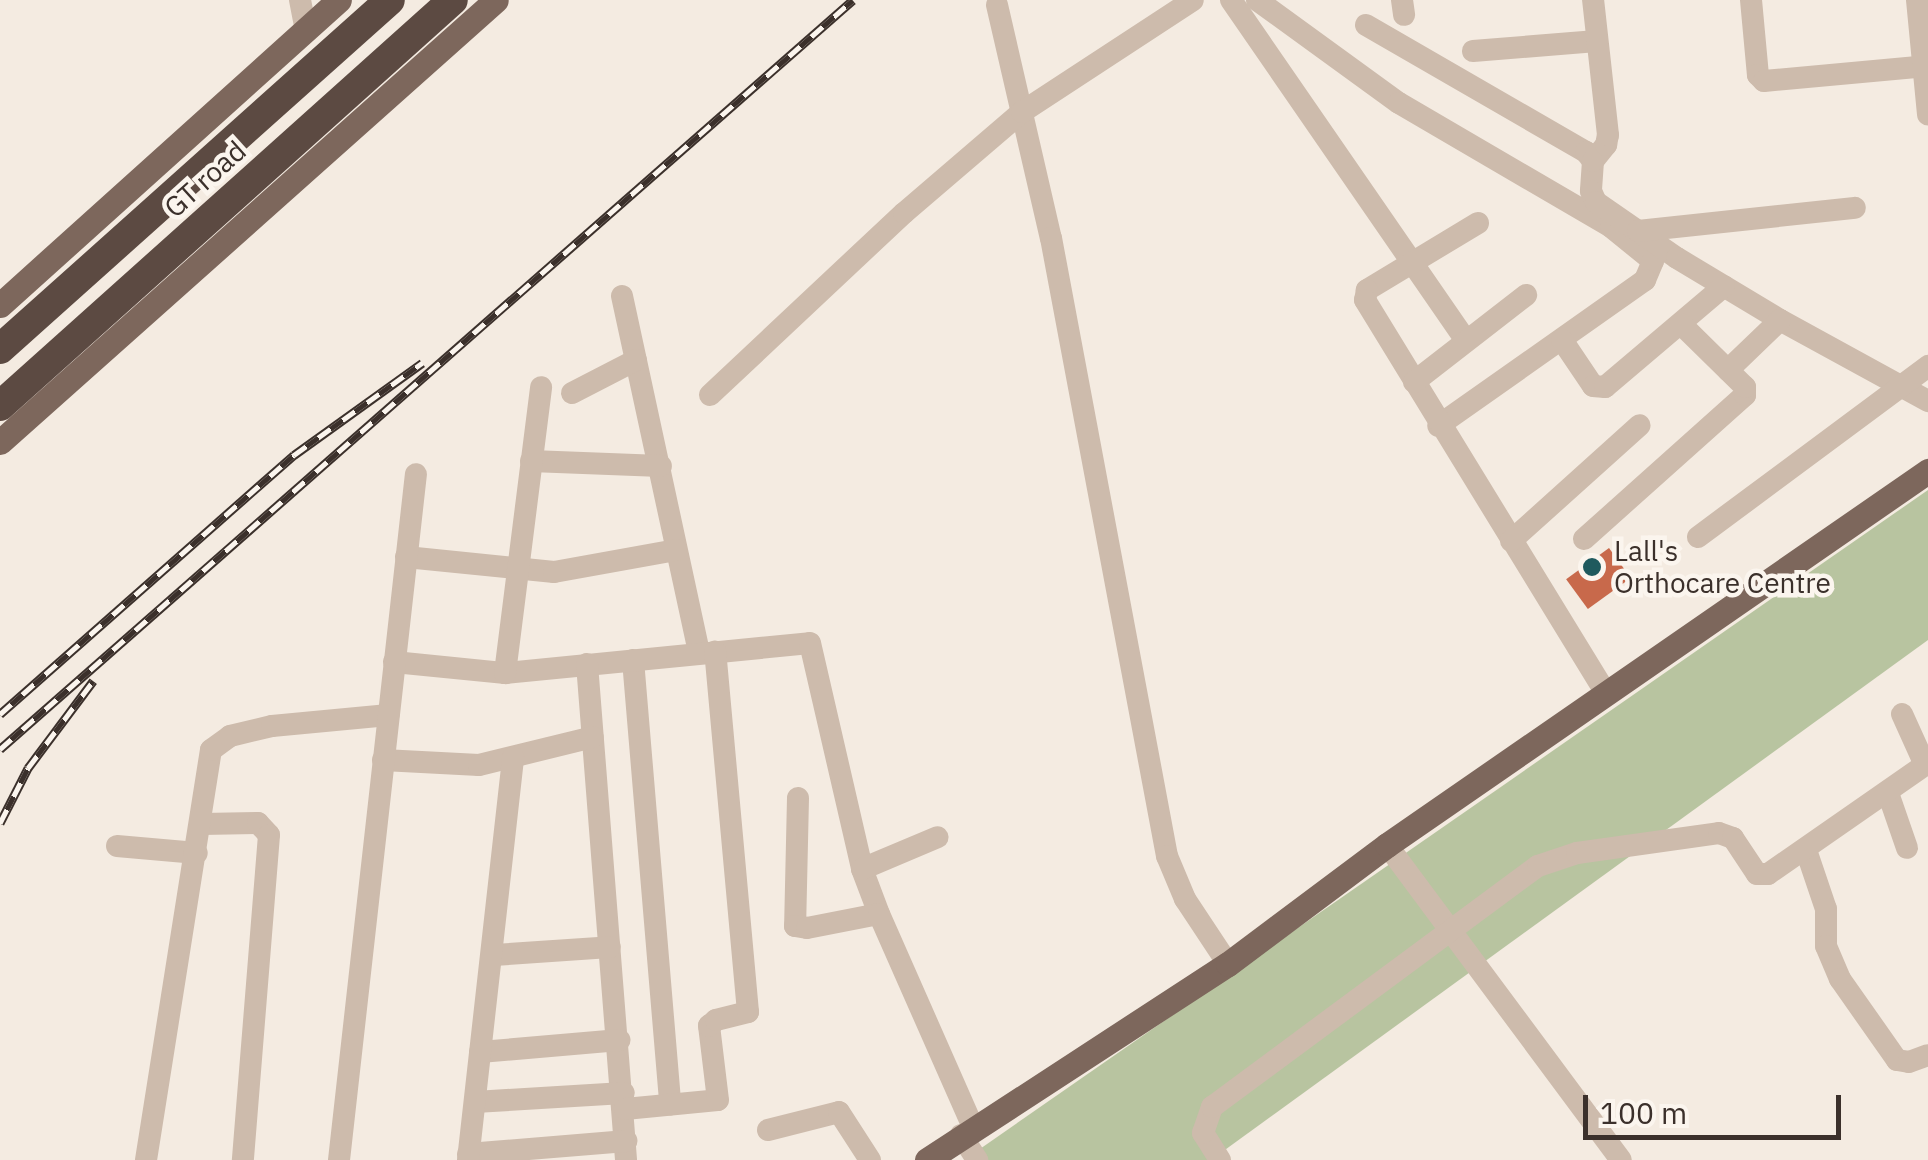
<!DOCTYPE html>
<html>
<head>
<meta charset="utf-8">
<style>
	body { margin:0 }
	#map { position:relative; width:1928px; height:1160px; overflow:hidden; background:#f4ebe1; font-family:"IBM Plex Sans",sans-serif }
	div>[style] { position:absolute }
	.green>* { inset:0; background:#b8c4a0 }
	.building>* { inset:0; background:#c8694b; transform-origin:0 0 }
	.minor>* { height:22px; margin:-11px; padding:0 11px; transform-origin:11px; border-radius:11px; background:#cdbbac }
	.major>* { height:25px; margin:-12.5px; padding:0 12.5px; transform-origin:12.5px; border-radius:12.5px; background:#7d675c }
	.highway>* { height:30px; margin:-15px; padding:0 15px; transform-origin:15px; border-radius:15px; background:#5c4a42 }
	.rail>* { height:9px; margin-top:-4.5px; transform-origin:0; background:repeating-linear-gradient(90deg,#fbf5ee 0 15px,#3b302b 0 30px); box-sizing:border-box; border-block:2px solid #3b302b }
	.dots>* { width:28px; height:28px; translate:-50% -50%; box-sizing:border-box; border:5px solid #fbf5ee; border-radius:50% }
	span { translate:-50% -50%; white-space:nowrap; text-align:center; line-height:1.15; -webkit-text-stroke:9px #fbf5ee; paint-order:stroke }
	.street-label { font-size:28px; color:#3b302b }
	.poi-label { font-size:28px; color:#3b302b }
	.left { translate:0 -50%; text-align:left }
	.scale { position:absolute; left:1583px; top:1095px; width:258px; height:45px; box-sizing:border-box; border:5px solid #3b302b; border-top:0; padding-left:12px; font-size:30px; line-height:35px; white-space:nowrap; color:#3b302b; -webkit-text-stroke:8px #fbf5ee; paint-order:stroke }
</style>
</head>
<body>
<div id="map">
	<div class="green">
		<i style="clip-path:polygon(1928px 490px,1928px 640px,1211px 1160px,964px 1160px)"></i>
	</div>
	<div class="building">
		<i style="left:1609px;top:548px;width:37px;height:53px;rotate:54deg"></i>
	</div>
	<div class="minor">
		<i style="left:300px;top:0;width:31px;rotate:79deg"></i>
		<i style="left:1231px;top:0;width:414px;rotate:55.4deg"></i>
		<i style="left:1257px;top:0;width:175px;rotate:36deg"></i>
		<i style="left:1399px;top:103px;width:246px;rotate:30.3deg"></i>
		<i style="left:1611px;top:227px;width:54px;rotate:39deg"></i>
		<i style="left:1653px;top:261px;width:21px;rotate:113deg"></i>
		<i style="left:1645px;top:280px;width:253px;rotate:144.8deg"></i>
		<i style="left:1402px;top:0;width:15px;rotate:82deg"></i>
		<i style="left:1751px;top:0;width:75px;rotate:84.7deg"></i>
		<i style="left:1758px;top:75px;width:8px;rotate:45deg"></i>
		<i style="left:1764px;top:81px;width:165px;rotate:-5.2deg"></i>
		<i style="left:1917px;top:0;width:115px;rotate:84.5deg"></i>
		<i style="left:997px;top:5px;width:239px;rotate:77deg"></i>
		<i style="left:1051px;top:238px;width:629px;rotate:79.37deg"></i>
		<i style="left:1167px;top:856px;width:47px;rotate:67.3deg"></i>
		<i style="left:1185px;top:899px;width:78px;rotate:56.5deg"></i>
		<i style="left:1366px;top:25px;width:254px;rotate:30deg"></i>
		<i style="left:1586px;top:152px;width:11px;rotate:52deg"></i>
		<i style="left:1593px;top:161px;width:30px;rotate:94deg"></i>
		<i style="left:1591px;top:191px;width:12px;rotate:66deg"></i>
		<i style="left:1596px;top:202px;width:98px;rotate:34.7deg"></i>
		<i style="left:1677px;top:258px;width:120px;rotate:31deg"></i>
		<i style="left:1780px;top:320px;width:169px;rotate:28.7deg"></i>
		<i style="left:1473px;top:51px;width:124px;rotate:-4.6deg"></i>
		<i style="left:1593px;top:161px;width:21px;rotate:-51deg"></i>
		<i style="left:1606px;top:145px;width:10px;rotate:-79deg"></i>
		<i style="left:1608px;top:135px;width:136px;rotate:-96.3deg"></i>
		<i style="left:1478px;top:223px;width:130px;rotate:148.9deg"></i>
		<i style="left:1367px;top:290px;width:10px;rotate:101deg"></i>
		<i style="left:1365px;top:300px;width:462px;rotate:58.5deg"></i>
		<i style="left:1638px;top:231px;width:218px;rotate:-6.1deg"></i>
		<i style="left:622px;top:296px;width:364px;rotate:77.8deg"></i>
		<i style="left:1562px;top:340px;width:55px;rotate:56deg"></i>
		<i style="left:1593px;top:386px;width:12px;rotate:5deg"></i>
		<i style="left:1605px;top:387px;width:156px;rotate:-40.3deg"></i>
		<i style="left:1728px;top:370px;width:72px;rotate:-43.9deg"></i>
		<i style="left:1414px;top:382px;width:142px;rotate:-37.8deg"></i>
		<i style="left:572px;top:393px;width:72px;rotate:-27.3deg"></i>
		<i style="left:710px;top:395px;width:266px;rotate:-43.2deg"></i>
		<i style="left:904px;top:213px;width:155px;rotate:-40.6deg"></i>
		<i style="left:1022px;top:112px;width:204px;rotate:-33.2deg"></i>
		<i style="left:531px;top:461px;width:130px;rotate:2.2deg"></i>
		<i style="left:1698px;top:537px;width:287px;rotate:-36.6deg"></i>
		<i style="left:1584px;top:539px;width:216px;rotate:-41.8deg"></i>
		<i style="left:1745px;top:395px;width:8px;rotate:-90deg"></i>
		<i style="left:1745px;top:387px;width:90px;rotate:-135.5deg"></i>
		<i style="left:1511px;top:541px;width:173px;rotate:-42deg"></i>
		<i style="left:406px;top:557px;width:149px;rotate:5.8deg"></i>
		<i style="left:554px;top:572px;width:124px;rotate:-10.2deg"></i>
		<i style="left:633px;top:660px;width:446px;rotate:85.2deg"></i>
		<i style="left:394px;top:662px;width:112px;rotate:5.7deg"></i>
		<i style="left:505px;top:673px;width:306px;rotate:-5.6deg"></i>
		<i style="left:810px;top:643px;width:232px;rotate:77deg"></i>
		<i style="left:862px;top:869px;width:48px;rotate:69.3deg"></i>
		<i style="left:587px;top:664px;width:498px;rotate:85.5deg"></i>
		<i style="left:505px;top:673px;width:288px;rotate:-82.8deg"></i>
		<i style="left:1902px;top:714px;width:56px;rotate:65.7deg"></i>
		<i style="left:383px;top:760px;width:96px;rotate:3deg"></i>
		<i style="left:479px;top:765px;width:117px;rotate:-13.8deg"></i>
		<i style="left:1888px;top:793px;width:58px;rotate:70.9deg"></i>
		<i style="left:798px;top:798px;width:128px;rotate:91.3deg"></i>
		<i style="left:795px;top:926px;width:12px;rotate:9deg"></i>
		<i style="left:807px;top:928px;width:73px;rotate:-11deg"></i>
		<i style="left:879px;top:914px;width:233px;rotate:66.2deg"></i>
		<i style="left:202px;top:824px;width:56px;rotate:-1deg"></i>
		<i style="left:258px;top:823px;width:16px;rotate:47deg"></i>
		<i style="left:269px;top:835px;width:326px;rotate:94.6deg"></i>
		<i style="left:1387px;top:845px;width:392px;rotate:53.4deg"></i>
		<i style="left:117px;top:846px;width:80px;rotate:5deg"></i>
		<i style="left:1806px;top:850px;width:62px;rotate:71.3deg"></i>
		<i style="left:1826px;top:909px;width:37px;rotate:90deg"></i>
		<i style="left:1826px;top:946px;width:36px;rotate:67deg"></i>
		<i style="left:1840px;top:979px;width:99px;rotate:54.9deg"></i>
		<i style="left:1897px;top:1060px;width:12px;rotate:9deg"></i>
		<i style="left:1909px;top:1062px;width:20px;rotate:-20deg"></i>
		<i style="left:862px;top:869px;width:82px;rotate:-22.8deg"></i>
		<i style="left:494px;top:955px;width:116px;rotate:-3.9deg"></i>
		<i style="left:480px;top:1052px;width:140px;rotate:-4.9deg"></i>
		<i style="left:475px;top:1102px;width:149px;rotate:-3.5deg"></i>
		<i style="left:625px;top:1109px;width:93px;rotate:-5.5deg"></i>
		<i style="left:718px;top:1100px;width:75px;rotate:-96.9deg"></i>
		<i style="left:709px;top:1026px;width:9px;rotate:-41deg"></i>
		<i style="left:716px;top:1020px;width:33px;rotate:-14deg"></i>
		<i style="left:748px;top:1012px;width:362px;rotate:-95.2deg"></i>
		<i style="left:768px;top:1130px;width:73px;rotate:-14.2deg"></i>
		<i style="left:839px;top:1112px;width:57px;rotate:57.1deg"></i>
		<i style="left:961px;top:1135px;width:30px;rotate:57deg"></i>
		<i style="left:468px;top:1154px;width:159px;rotate:-4.7deg"></i>
		<i style="left:146px;top:1160px;width:415px;rotate:-81deg"></i>
		<i style="left:211px;top:750px;width:24px;rotate:-36deg"></i>
		<i style="left:230px;top:736px;width:43px;rotate:-13.4deg"></i>
		<i style="left:272px;top:726px;width:117px;rotate:-5.4deg"></i>
		<i style="left:339px;top:1160px;width:690px;rotate:-83.6deg"></i>
		<i style="left:468px;top:1160px;width:405px;rotate:-83.6deg"></i>
		<i style="left:1220px;top:1160px;width:32px;rotate:-122deg"></i>
		<i style="left:1203px;top:1133px;width:28px;rotate:-71deg"></i>
		<i style="left:1212px;top:1107px;width:405px;rotate:-36.5deg"></i>
		<i style="left:1538px;top:866px;width:41px;rotate:-18.4deg"></i>
		<i style="left:1577px;top:853px;width:143px;rotate:-8deg"></i>
		<i style="left:1719px;top:833px;width:15px;rotate:20deg"></i>
		<i style="left:1733px;top:838px;width:43px;rotate:56.3deg"></i>
		<i style="left:1757px;top:874px;width:11px"></i>
		<i style="left:1768px;top:874px;width:195px;rotate:-34.8deg"></i>
	</div>
	<div class="major">
		<i style="left:0;top:305px;width:456px;rotate:-42deg"></i>
		<i style="left:0;top:442px;width:664px;rotate:-41.71deg"></i>
		<i style="left:927px;top:1160px;width:359px;rotate:-33.1deg"></i>
		<i style="left:1228px;top:964px;width:199px;rotate:-36.8deg"></i>
		<i style="left:1387px;top:845px;width:658px;rotate:-34.66deg"></i>
	</div>
	<div class="highway">
		<i style="left:0;top:349px;width:523px;rotate:-41.82deg"></i>
		<i style="left:0;top:406px;width:608px;rotate:-41.87deg"></i>
	</div>
	<div class="rail">
		<i style="left:0;top:714px;width:392px;rotate:-41.4deg"></i>
		<i style="left:294px;top:455px;width:158px;rotate:-35.7deg"></i>
		<i style="left:0;top:749px;width:1135px;rotate:-41.29deg"></i>
		<i style="left:0;top:823px;width:62px;rotate:-63deg"></i>
		<i style="left:28px;top:768px;width:109px;rotate:-53.2deg"></i>
	</div>
	<div class="dots">
		<i style="left:1592px;top:567px;background:#1f5a5e"></i>
	</div>
	<div class="street-label">
		<span style="left:205px;top:179px;rotate:-42deg">GT road</span>
	</div>
	<div class="poi-label">
		<span class="left" style="left:1614px;top:567px">Lall's<br>Orthocare Centre</span>
	</div>
	<div class="scale">100 m</div>
</div>
</body>
</html>
